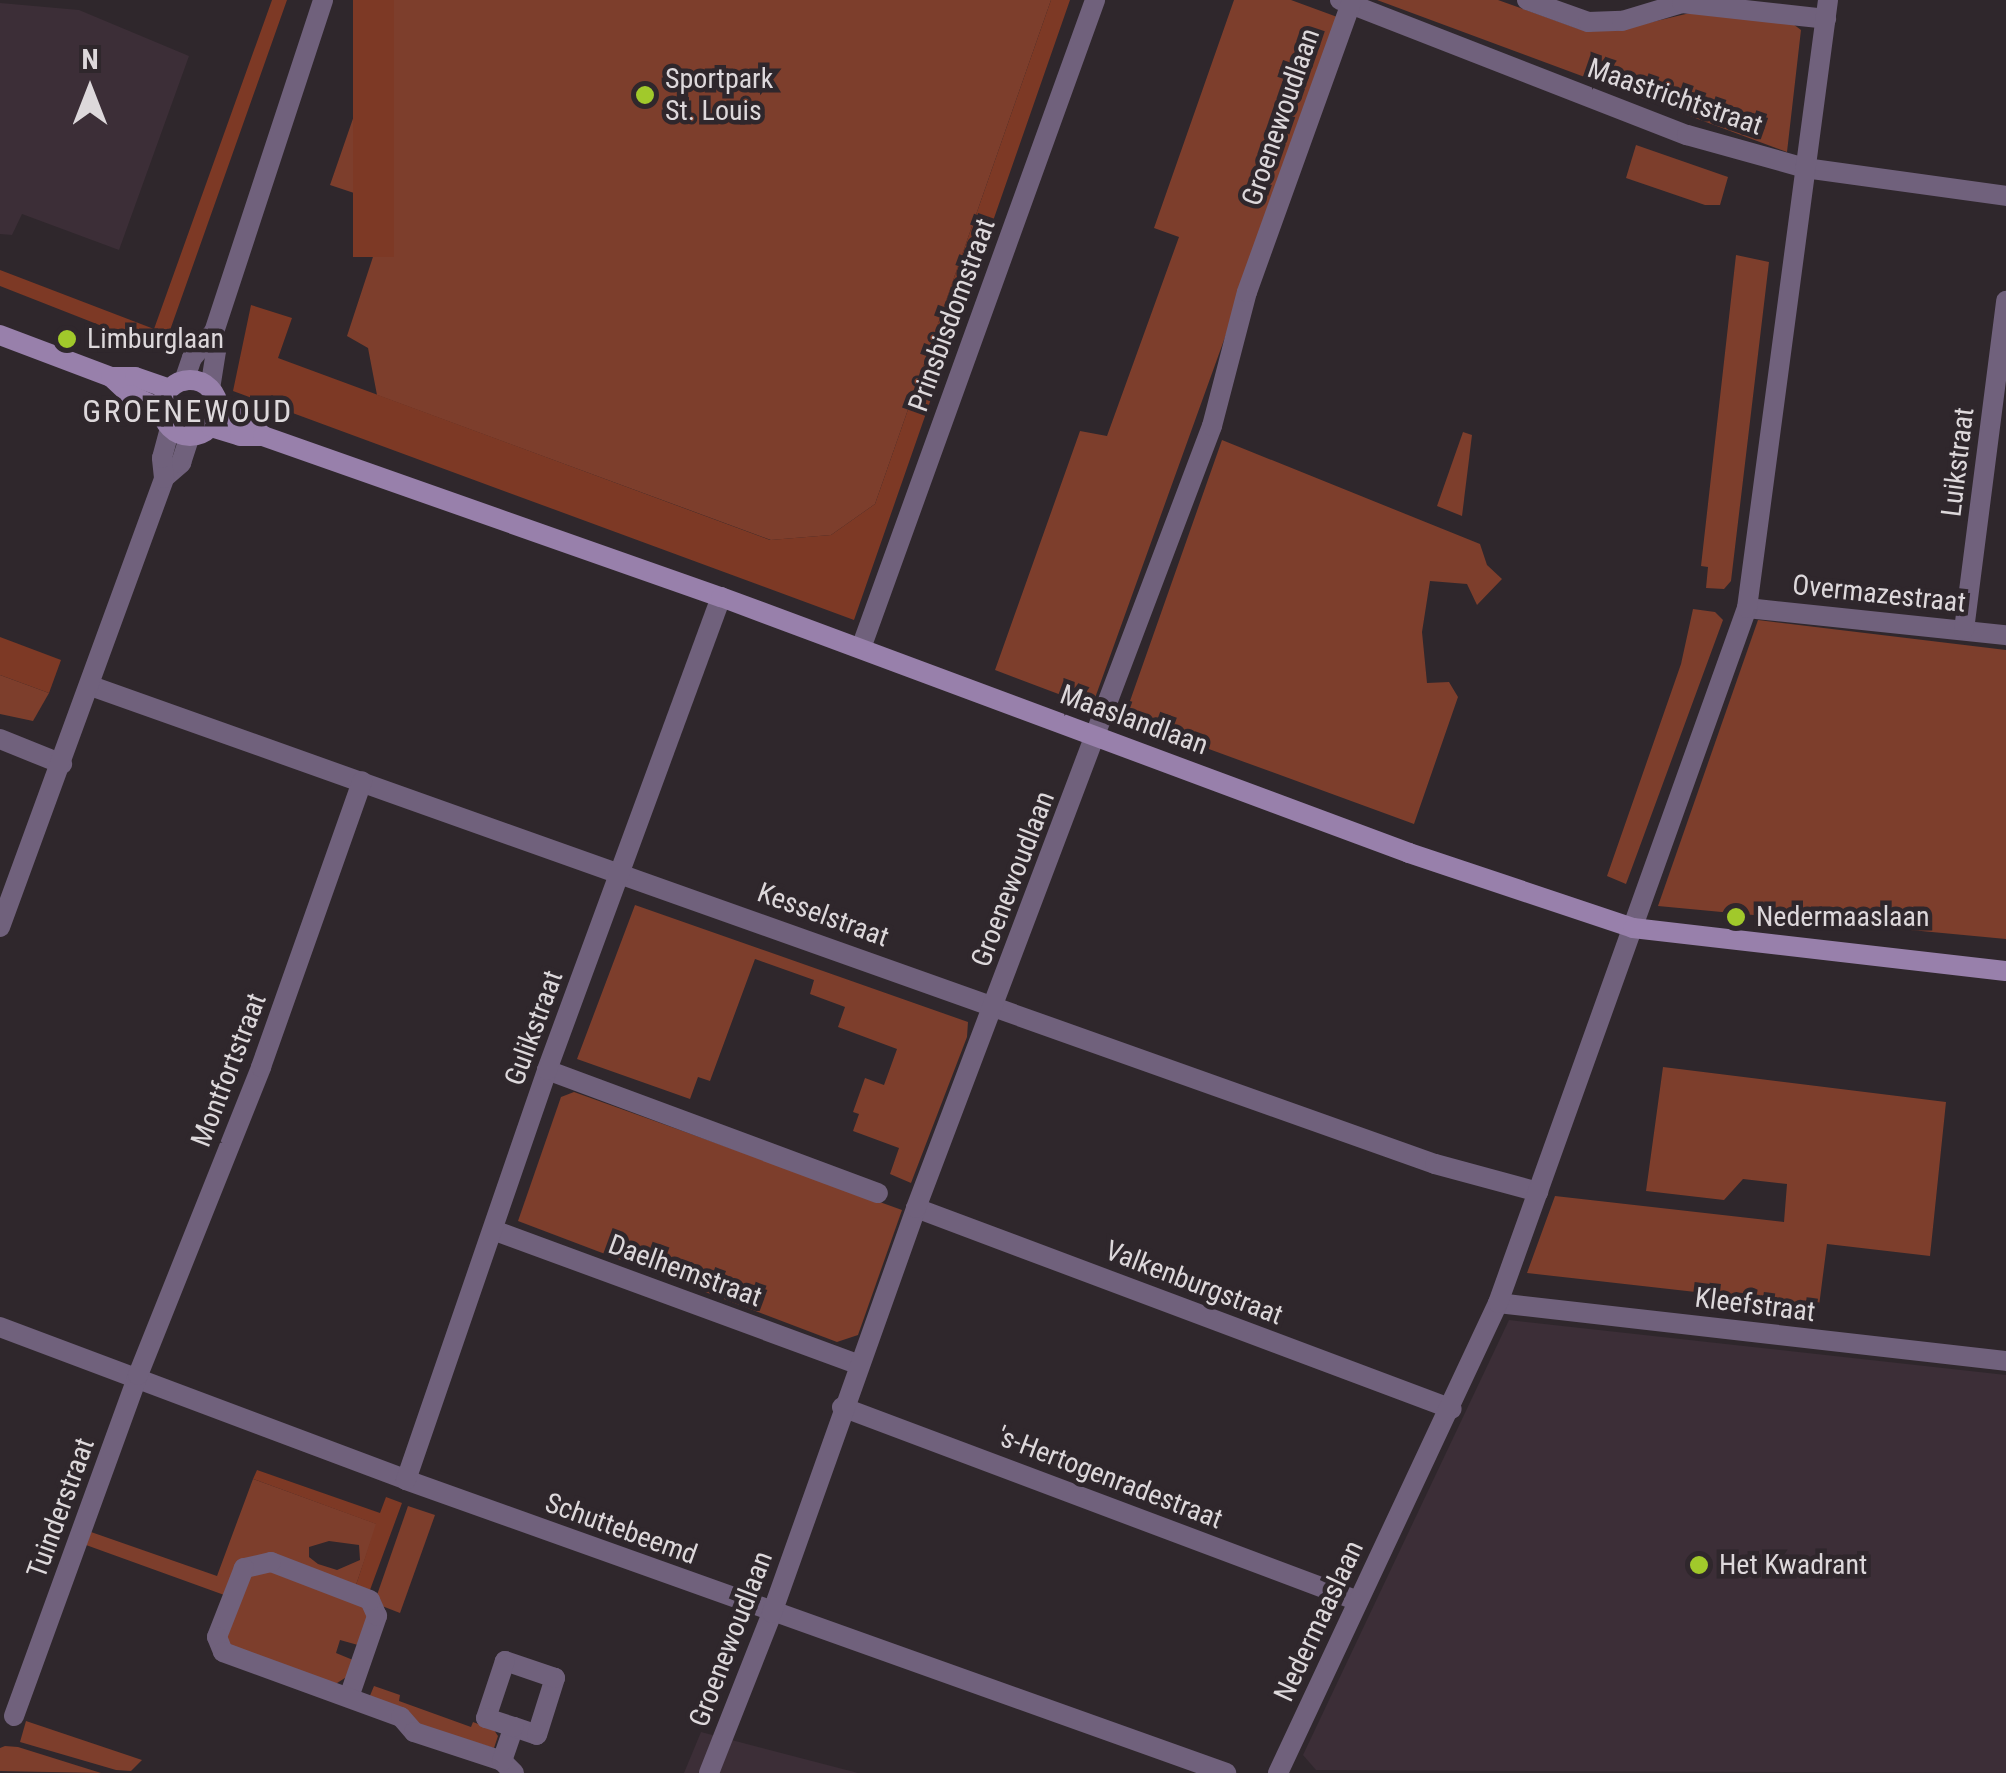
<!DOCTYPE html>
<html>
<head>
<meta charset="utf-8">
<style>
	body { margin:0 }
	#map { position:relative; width:2006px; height:1773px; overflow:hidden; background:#2f272c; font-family:"Roboto Condensed",sans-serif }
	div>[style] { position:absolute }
	.built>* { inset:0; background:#3c2e37 }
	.green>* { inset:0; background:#7d3e2c }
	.forest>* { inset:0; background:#7d3925; transform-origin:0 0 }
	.street>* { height:20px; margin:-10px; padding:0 10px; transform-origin:10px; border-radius:10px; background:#70617c }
	.secondary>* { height:20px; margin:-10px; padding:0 10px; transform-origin:10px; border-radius:10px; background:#9880ab }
	.secondary>.ring { margin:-10px; padding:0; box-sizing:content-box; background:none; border:20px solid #9880ab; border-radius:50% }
	.dots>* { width:28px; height:28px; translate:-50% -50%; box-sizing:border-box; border:5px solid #2f272c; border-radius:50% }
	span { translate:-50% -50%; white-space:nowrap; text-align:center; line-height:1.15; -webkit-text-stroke:9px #2f272c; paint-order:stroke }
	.poi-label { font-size:28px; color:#ddd8db }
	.left { translate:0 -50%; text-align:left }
	.street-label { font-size:28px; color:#ddd8db }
	.quarter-label { font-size:32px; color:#ddd8db; letter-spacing:2.5px }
	.north { position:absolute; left:40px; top:40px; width:100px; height:100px; -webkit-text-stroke:8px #2f272c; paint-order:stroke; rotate:0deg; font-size:28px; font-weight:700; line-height:40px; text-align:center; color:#ddd8db }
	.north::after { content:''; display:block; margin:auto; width:35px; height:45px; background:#ddd8db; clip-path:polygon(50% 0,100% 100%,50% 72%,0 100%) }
</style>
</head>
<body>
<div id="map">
	<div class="built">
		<i style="clip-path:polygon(0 3px,79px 10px,189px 56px,119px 250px,22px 214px,12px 235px,0 234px)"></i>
		<i style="clip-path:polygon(1509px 1320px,2006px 1375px,2006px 1773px,1316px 1770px,1303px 1755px)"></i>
		<i style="clip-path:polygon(701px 1732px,858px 1773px,684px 1773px)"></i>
	</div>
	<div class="green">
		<i style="clip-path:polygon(394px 0,1051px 0,875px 504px,831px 535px,771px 540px,377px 395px,368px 348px,347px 336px,390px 205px,330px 185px)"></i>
		<i style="clip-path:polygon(1234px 0,1291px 0,1340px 18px,1095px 698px,1085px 704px,995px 670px,1080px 431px,1107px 436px,1179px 237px,1154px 228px)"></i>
		<i style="clip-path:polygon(1377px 0,1498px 0,1579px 29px,1614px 31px,1690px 13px,1793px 24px,1801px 30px,1787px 152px)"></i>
		<i style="clip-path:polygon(1636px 145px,1728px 177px,1720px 205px,1705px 205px,1626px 178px)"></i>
		<i style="clip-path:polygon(1736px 255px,1769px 262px,1731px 581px,1724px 589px,1706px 588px,1708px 567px,1701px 566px)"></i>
		<i style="clip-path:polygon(1463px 432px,1472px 435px,1462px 516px,1437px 506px)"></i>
		<i style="clip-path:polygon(1222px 440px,1480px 544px,1487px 565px,1502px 579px,1477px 605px,1467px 584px,1430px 581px,1422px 632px,1427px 683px,1449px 682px,1458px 697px,1414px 824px,1124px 718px)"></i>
		<i style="clip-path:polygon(1693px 609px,1715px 612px,1723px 620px,1626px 884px,1607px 876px,1681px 664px)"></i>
		<i style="clip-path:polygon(1758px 620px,2006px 650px,2006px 939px,1658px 906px)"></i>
		<i style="clip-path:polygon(0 675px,49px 693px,33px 721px,0 714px)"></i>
		<i style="clip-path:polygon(635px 905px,968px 1022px,967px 1037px,911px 1183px,890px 1174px,899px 1148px,853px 1131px,859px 1114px,853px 1112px,865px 1078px,884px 1085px,897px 1049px,838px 1027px,845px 1007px,810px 994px,814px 980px,755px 959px,710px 1081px,698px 1077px,690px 1099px,577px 1059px)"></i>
		<i style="clip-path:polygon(1663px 1067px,1946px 1102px,1930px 1256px,1827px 1244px,1819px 1306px,1527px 1273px,1555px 1196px,1784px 1222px,1787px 1184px,1743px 1179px,1724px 1200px,1646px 1191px)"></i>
		<i style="clip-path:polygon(574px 1092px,902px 1210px,858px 1335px,837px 1342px,518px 1221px,561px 1097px)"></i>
		<i style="clip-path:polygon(evenodd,253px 1479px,377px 1524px,356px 1585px,272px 1554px,227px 1596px,86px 1545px,91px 1532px,217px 1576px,253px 1479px,329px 1541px,359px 1545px,360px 1560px,337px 1570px,318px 1564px,309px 1557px,309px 1547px,329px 1541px)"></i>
		<i style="clip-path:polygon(408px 1506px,435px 1515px,400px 1613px,382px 1606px,377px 1595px)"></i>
		<i style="clip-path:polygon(271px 1569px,362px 1603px,369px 1614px,358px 1645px,340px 1640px,336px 1653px,353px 1660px,348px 1676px,334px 1685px,231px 1649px,224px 1633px,248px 1575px)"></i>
		<i style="clip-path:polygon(374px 1686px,400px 1695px,399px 1701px,471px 1727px,473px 1722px,494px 1730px,498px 1736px,494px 1748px,417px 1725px,369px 1698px)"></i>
		<i style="clip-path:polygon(26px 1721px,142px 1760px,131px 1771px,116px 1770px,20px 1742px)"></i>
		<i style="clip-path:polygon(5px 1746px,18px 1747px,101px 1773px,0 1771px,0 1748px)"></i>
	</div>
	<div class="forest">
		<i style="clip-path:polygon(272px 0,287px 0,163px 350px,0 286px,0 270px,154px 329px)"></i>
		<i style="left:353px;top:0;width:41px;height:257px"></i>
		<i style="clip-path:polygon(1051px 0,1070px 0,854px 620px,233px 391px,251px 305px,292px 318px,278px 358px,770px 540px,831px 535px,875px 504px)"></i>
		<i style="clip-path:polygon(0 637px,61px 660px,49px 693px,0 675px)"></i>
		<i style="clip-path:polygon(257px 1470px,380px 1513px,386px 1497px,402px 1503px,370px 1590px,356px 1585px,376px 1524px,253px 1479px)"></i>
	</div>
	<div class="street">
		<i style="left:1340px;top:0;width:372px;rotate:21.3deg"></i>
		<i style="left:1687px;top:135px;width:123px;rotate:15.6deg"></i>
		<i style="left:1805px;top:168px;width:203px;rotate:7.9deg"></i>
		<i style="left:1527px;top:0;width:65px;rotate:19.8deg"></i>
		<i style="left:1588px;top:22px;width:34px;rotate:-2deg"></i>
		<i style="left:1622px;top:21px;width:63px;rotate:-16.7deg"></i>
		<i style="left:1682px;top:3px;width:145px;rotate:6.3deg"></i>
		<i style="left:184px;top:381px;width:24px;rotate:-71deg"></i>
		<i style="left:192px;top:358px;width:34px;rotate:-50deg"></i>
		<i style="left:210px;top:389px;width:39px;rotate:-81deg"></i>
		<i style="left:216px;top:350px;width:18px;rotate:-96deg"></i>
		<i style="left:214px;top:332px;width:349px;rotate:-71.8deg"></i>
		<i style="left:164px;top:478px;width:23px;rotate:-41deg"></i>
		<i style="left:181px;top:463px;width:28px;rotate:-72deg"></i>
		<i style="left:1747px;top:608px;width:260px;rotate:6deg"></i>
		<i style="left:1964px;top:630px;width:332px;rotate:-82.7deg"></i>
		<i style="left:861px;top:648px;width:689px;rotate:-70.14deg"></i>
		<i style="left:91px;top:686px;width:1426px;rotate:19.58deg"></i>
		<i style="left:1435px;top:1164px;width:107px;rotate:15.2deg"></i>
		<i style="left:0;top:739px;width:67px;rotate:22deg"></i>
		<i style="left:0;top:927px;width:478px;rotate:-69.9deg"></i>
		<i style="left:164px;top:478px;width:20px;rotate:-96deg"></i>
		<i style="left:162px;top:458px;width:30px;rotate:-75deg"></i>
		<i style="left:547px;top:1070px;width:353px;rotate:20.4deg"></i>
		<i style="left:916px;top:1208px;width:572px;rotate:20.56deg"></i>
		<i style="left:493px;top:1230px;width:389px;rotate:20.2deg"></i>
		<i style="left:1498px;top:1303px;width:511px;rotate:6.51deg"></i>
		<i style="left:0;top:1327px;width:434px;rotate:20.6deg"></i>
		<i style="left:406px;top:1480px;width:871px;rotate:19.66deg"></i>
		<i style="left:842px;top:1407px;width:551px;rotate:20.6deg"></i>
		<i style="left:406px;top:1480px;width:434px;rotate:-71deg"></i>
		<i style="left:547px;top:1070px;width:504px;rotate:-69.8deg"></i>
		<i style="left:349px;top:1697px;width:86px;rotate:-70.9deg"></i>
		<i style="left:377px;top:1616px;width:17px;rotate:-114deg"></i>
		<i style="left:370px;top:1600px;width:106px;rotate:-159deg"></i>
		<i style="left:271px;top:1562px;width:28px;rotate:167deg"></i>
		<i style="left:244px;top:1568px;width:74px;rotate:111.4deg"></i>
		<i style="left:217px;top:1637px;width:16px;rotate:68deg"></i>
		<i style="left:223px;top:1652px;width:189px;rotate:20.1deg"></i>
		<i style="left:401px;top:1717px;width:20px;rotate:49deg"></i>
		<i style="left:414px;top:1732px;width:93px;rotate:18.2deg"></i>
		<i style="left:502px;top:1761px;width:17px;rotate:45deg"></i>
		<i style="left:14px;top:1716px;width:363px;rotate:-70deg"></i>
		<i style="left:138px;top:1375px;width:332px;rotate:-68.2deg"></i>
		<i style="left:261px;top:1067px;width:303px;rotate:-70.5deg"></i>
		<i style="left:502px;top:1761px;width:36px;rotate:-71deg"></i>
		<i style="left:514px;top:1727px;width:24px;rotate:19deg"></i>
		<i style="left:537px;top:1735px;width:60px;rotate:-72.5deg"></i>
		<i style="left:555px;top:1678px;width:53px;rotate:-161.2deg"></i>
		<i style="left:505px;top:1661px;width:60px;rotate:108.4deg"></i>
		<i style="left:486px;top:1718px;width:29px;rotate:18deg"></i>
		<i style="left:709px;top:1773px;width:172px;rotate:-68.5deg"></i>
		<i style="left:772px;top:1613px;width:430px;rotate:-70.4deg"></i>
		<i style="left:916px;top:1208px;width:836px;rotate:-69.27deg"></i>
		<i style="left:1212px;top:426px;width:138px;rotate:-75.4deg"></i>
		<i style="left:1247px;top:292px;width:310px;rotate:-70.2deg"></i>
		<i style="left:1278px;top:1773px;width:519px;rotate:-64.92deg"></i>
		<i style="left:1498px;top:1303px;width:738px;rotate:-70.29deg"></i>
		<i style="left:1747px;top:608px;width:613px;rotate:-82.41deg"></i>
	</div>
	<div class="secondary">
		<i style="left:0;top:335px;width:119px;rotate:20.7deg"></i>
		<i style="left:111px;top:377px;width:24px"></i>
		<i style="left:135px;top:377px;width:36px;rotate:19deg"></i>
		<i style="left:111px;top:377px;width:26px;rotate:43deg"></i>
		<i style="left:130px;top:395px;width:34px;rotate:24deg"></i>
		<i class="ring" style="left:162px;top:380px;width:36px;height:36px"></i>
		<i style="left:218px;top:411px;width:31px;rotate:19deg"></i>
		<i style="left:247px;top:421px;width:22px;rotate:43deg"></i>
		<i style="left:211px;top:427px;width:30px;rotate:17deg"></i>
		<i style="left:240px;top:436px;width:23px"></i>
		<i style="left:263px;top:436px;width:485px;rotate:19.4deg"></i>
		<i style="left:721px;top:597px;width:734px;rotate:20.41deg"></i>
		<i style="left:1409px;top:853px;width:236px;rotate:18.5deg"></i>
		<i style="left:1633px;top:928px;width:375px;rotate:6.6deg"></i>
	</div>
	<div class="dots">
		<i style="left:645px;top:95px;background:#a1c92b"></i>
		<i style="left:67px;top:339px;background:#a1c92b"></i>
		<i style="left:1736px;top:917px;background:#a1c92b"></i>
		<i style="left:1699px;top:1565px;background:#a1c92b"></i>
	</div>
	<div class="poi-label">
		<span class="left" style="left:665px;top:95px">Sportpark<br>St. Louis</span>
		<span class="left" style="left:87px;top:339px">Limburglaan</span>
		<span class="left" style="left:1756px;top:917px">Nedermaaslaan</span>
		<span class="left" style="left:1719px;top:1565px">Het Kwadrant</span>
	</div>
	<div class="street-label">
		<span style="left:1675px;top:97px;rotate:19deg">Maastrichtstraat</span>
		<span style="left:1281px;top:117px;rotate:-71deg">Groenewoudlaan</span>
		<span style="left:952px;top:315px;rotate:-70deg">Prinsbisdomstraat</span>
		<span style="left:1958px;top:462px;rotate:-83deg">Luikstraat</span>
		<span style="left:1879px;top:594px;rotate:6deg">Overmazestraat</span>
		<span style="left:1134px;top:720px;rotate:20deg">Maaslandlaan</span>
		<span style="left:1013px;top:879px;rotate:-69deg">Groenewoudlaan</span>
		<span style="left:823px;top:915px;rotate:20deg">Kesselstraat</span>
		<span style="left:534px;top:1028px;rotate:-70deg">Gulikstraat</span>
		<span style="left:229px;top:1070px;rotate:-69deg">Montfortstraat</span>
		<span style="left:685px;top:1271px;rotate:20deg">Daelhemstraat</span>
		<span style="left:1194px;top:1283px;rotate:21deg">Valkenburgstraat</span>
		<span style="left:1755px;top:1305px;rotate:7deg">Kleefstraat</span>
		<span style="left:1110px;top:1478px;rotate:21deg">'s-Hertogenradestraat</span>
		<span style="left:61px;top:1508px;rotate:-70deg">Tuinderstraat</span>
		<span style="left:621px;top:1529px;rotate:20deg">Schuttebeemd</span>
		<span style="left:1319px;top:1621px;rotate:-65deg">Nedermaaslaan</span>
		<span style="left:731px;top:1639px;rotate:-69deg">Groenewoudlaan</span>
	</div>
	<div class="quarter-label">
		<span style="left:188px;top:411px">GROENEWOUD</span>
	</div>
	<div class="north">N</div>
</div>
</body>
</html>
